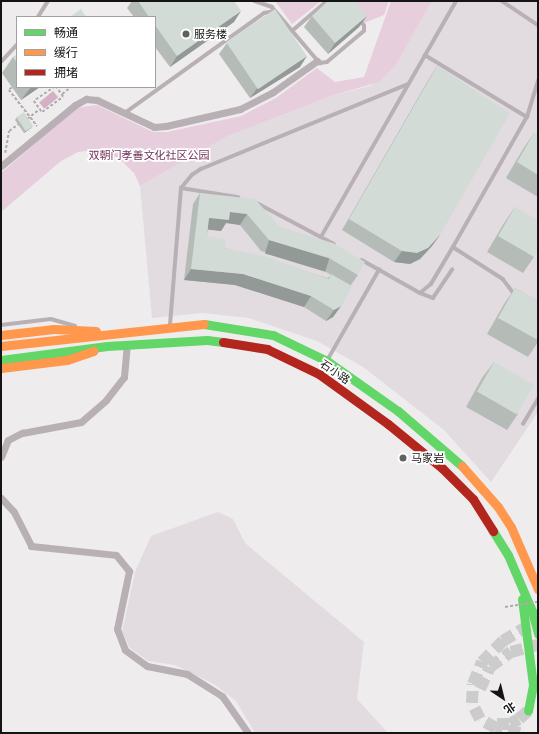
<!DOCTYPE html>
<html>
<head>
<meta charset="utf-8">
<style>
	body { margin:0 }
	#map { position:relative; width:539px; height:734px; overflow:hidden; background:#eeeced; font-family:"Open Sans","Noto Sans SC",sans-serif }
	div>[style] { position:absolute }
	.built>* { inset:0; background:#e2dce0 }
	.green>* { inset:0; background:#e6cedc }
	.water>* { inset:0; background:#d4b0c5; transform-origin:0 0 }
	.primary-tunnel>* { height:12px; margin-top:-6px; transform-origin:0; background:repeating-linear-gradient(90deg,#cdcccd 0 12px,transparent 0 18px) }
	.path>* { height:1.5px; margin-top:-0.75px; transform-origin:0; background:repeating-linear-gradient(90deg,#afabad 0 3px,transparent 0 5px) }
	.lane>* { height:3.5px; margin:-1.75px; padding:0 1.75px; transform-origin:1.75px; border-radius:1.75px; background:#b8b0b4 }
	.street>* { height:7px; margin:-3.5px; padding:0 3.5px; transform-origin:3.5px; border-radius:3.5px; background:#b8b0b4 }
	.fast>* { height:9px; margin:-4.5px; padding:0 4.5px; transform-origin:4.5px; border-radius:4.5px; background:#63d668 }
	.slow>* { height:9px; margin:-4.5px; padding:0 4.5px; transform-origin:4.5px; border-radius:4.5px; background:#ff974d }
	.jam>* { height:9px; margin:-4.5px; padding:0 4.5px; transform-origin:4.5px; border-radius:4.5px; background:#b3261e }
	.path-bridge>* { height:1.5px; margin-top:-0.75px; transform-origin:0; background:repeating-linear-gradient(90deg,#afabad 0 3px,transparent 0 5px) }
	.wall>* { inset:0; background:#b5bcb8 }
	.shaded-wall>* { inset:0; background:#939996; transform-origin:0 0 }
	.building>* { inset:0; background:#d2dbd6; transform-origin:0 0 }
	.dots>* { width:11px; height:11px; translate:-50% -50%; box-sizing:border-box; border:2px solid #fff; border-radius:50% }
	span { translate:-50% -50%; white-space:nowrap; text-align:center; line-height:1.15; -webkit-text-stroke:3.5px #fff; paint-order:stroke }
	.poi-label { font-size:11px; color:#151415 }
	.left { translate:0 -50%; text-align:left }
	.park-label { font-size:11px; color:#73345d }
	.street-label { font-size:11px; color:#151415 }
	.frame { position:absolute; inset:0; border:2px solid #151415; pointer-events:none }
	.legend { position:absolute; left:16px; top:16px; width:140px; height:72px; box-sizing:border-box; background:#fff; border:1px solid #a1a1a1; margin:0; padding:5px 7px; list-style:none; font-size:12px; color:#151415 }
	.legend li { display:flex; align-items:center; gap:8px; height:20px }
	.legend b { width:20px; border:1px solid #a1a1a1 }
	.north { position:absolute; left:483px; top:678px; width:40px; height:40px; -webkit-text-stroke:3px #fff; paint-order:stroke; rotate:145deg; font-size:11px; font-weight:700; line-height:16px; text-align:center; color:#151415 }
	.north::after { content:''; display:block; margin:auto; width:14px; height:18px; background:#151415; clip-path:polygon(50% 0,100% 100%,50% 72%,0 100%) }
</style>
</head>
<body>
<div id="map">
	<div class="built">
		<i style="clip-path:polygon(432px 1px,538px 1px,538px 412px,491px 482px,444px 430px,363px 367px,317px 341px,249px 318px,202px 313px,152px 318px,140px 186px,228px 136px,331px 96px,370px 86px,396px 65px)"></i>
		<i style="clip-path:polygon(218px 512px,233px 519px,245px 543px,364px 642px,357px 699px,388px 733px,255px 733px,236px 701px,214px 684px,175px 665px,148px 661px,129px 647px,122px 632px,135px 572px,151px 536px)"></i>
	</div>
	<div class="green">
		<i style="clip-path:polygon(275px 1px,321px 1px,292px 24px)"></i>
		<i style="clip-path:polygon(347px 1px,389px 1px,384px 15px,364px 23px)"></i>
		<i style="clip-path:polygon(391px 1px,432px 1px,396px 65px,379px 82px,331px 96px,228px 136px,140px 186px,134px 173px,123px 162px,110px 154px,93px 150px,78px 152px,61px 161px,1px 212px,1px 173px,76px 108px,97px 105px,153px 132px,167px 132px,241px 116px,276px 98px,317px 68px,335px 82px,364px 77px)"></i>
	</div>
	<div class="water">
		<i style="left:53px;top:91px;width:8px;height:18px;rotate:50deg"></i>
	</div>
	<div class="primary-tunnel">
		<i style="left:480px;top:689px;width:24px;rotate:-66deg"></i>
		<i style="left:490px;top:667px;width:26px;rotate:-36deg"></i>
		<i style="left:511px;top:652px;width:28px;rotate:-15deg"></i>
		<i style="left:497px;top:724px;width:13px"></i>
		<i style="left:510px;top:724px;width:10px;rotate:-29deg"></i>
		<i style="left:519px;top:719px;width:12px;rotate:-42deg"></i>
		<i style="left:520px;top:733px;width:25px;rotate:-168deg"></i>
		<i style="left:496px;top:728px;width:18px;rotate:-151deg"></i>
		<i style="left:480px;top:719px;width:18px;rotate:-117deg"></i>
		<i style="left:472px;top:703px;width:19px;rotate:-87deg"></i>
		<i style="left:473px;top:684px;width:24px;rotate:-68deg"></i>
		<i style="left:482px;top:662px;width:30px;rotate:-45deg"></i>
		<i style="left:503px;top:641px;width:35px;rotate:-31deg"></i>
	</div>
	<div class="path">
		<i style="left:55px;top:87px;width:25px;rotate:146deg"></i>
		<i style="left:34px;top:101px;width:14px;rotate:54deg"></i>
		<i style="left:42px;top:112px;width:26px;rotate:-36deg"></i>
		<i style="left:63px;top:97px;width:12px;rotate:-125deg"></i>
		<i style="left:12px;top:88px;width:4px;rotate:146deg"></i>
		<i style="left:9px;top:90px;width:46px;rotate:52.1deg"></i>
		<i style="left:62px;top:94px;width:11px;rotate:-38deg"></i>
		<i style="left:27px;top:119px;width:16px;rotate:-38deg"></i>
		<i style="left:5px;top:153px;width:22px;rotate:-80deg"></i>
		<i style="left:9px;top:131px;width:14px;rotate:-36deg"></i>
	</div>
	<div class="lane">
		<i style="left:255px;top:1px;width:18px;rotate:19deg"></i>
		<i style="left:272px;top:7px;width:74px;rotate:49.4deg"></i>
		<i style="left:320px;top:63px;width:7px;rotate:-8deg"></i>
		<i style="left:327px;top:62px;width:48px;rotate:-40deg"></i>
		<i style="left:364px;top:31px;width:5px;rotate:-90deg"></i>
		<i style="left:364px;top:26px;width:8px;rotate:-130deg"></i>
		<i style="left:502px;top:1px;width:43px;rotate:33.7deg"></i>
		<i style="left:38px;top:17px;width:19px;rotate:-58deg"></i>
		<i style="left:292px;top:31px;width:46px;rotate:-40.6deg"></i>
		<i style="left:425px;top:55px;width:119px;rotate:31.3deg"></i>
		<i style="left:1px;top:62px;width:23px;rotate:-47deg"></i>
		<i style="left:125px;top:113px;width:171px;rotate:-35.7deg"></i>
		<i style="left:264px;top:13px;width:11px;rotate:-10deg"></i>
		<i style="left:181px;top:188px;width:17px;rotate:-50deg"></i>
		<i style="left:192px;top:175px;width:11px;rotate:-34deg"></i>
		<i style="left:201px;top:169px;width:224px;rotate:-22.3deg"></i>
		<i style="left:257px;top:203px;width:87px;rotate:28deg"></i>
		<i style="left:321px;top:237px;width:272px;rotate:-60.2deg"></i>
		<i style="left:453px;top:247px;width:150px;rotate:-60.4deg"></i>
		<i style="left:527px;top:117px;width:38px;rotate:-73deg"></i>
		<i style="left:362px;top:260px;width:67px;rotate:29.6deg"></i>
		<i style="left:420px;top:293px;width:14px;rotate:-39deg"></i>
		<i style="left:431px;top:284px;width:43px;rotate:-59.3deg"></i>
		<i style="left:453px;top:247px;width:59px;rotate:32.6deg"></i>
		<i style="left:503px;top:279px;width:20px;rotate:53deg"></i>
		<i style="left:420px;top:293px;width:14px;rotate:21deg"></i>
		<i style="left:433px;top:298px;width:34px;rotate:-56deg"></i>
		<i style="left:1px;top:325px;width:50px;rotate:-6.8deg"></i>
		<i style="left:51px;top:319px;width:25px;rotate:16deg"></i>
		<i style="left:170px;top:325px;width:137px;rotate:-85.4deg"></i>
		<i style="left:181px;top:188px;width:58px;rotate:9deg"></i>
		<i style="left:328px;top:359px;width:103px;rotate:-60.2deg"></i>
		<i style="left:523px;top:424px;width:29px;rotate:-59deg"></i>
	</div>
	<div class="street">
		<i style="left:1px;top:166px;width:96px;rotate:-39.5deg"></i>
		<i style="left:75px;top:105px;width:13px;rotate:-29deg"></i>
		<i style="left:86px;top:99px;width:11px;rotate:5deg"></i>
		<i style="left:97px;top:100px;width:63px;rotate:25.3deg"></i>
		<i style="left:154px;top:127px;width:12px;rotate:-5deg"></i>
		<i style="left:166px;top:126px;width:76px;rotate:-12.9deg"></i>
		<i style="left:240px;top:109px;width:37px;rotate:-27deg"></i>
		<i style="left:273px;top:92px;width:54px;rotate:-35.2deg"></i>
		<i style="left:1px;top:457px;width:18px;rotate:-68deg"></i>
		<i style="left:8px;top:440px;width:16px;rotate:-27deg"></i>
		<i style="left:22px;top:433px;width:60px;rotate:-10.6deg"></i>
		<i style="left:81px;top:422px;width:33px;rotate:-41deg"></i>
		<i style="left:106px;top:400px;width:29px;rotate:-52deg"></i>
		<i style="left:124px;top:377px;width:32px;rotate:-85deg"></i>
		<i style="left:1px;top:498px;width:19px;rotate:47deg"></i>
		<i style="left:14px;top:512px;width:38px;rotate:63deg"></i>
		<i style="left:31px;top:546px;width:85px;rotate:6deg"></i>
		<i style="left:116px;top:555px;width:21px;rotate:51deg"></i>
		<i style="left:129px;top:571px;width:59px;rotate:101.7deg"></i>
		<i style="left:117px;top:629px;width:22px;rotate:69deg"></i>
		<i style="left:125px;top:650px;width:27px;rotate:36deg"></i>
		<i style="left:147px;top:666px;width:41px;rotate:11.3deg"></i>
		<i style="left:187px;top:674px;width:41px;rotate:32.2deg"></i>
		<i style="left:222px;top:696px;width:45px;rotate:54.9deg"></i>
	</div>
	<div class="fast">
		<i style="left:204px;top:324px;width:70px;rotate:9.1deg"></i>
		<i style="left:273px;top:335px;width:60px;rotate:25.7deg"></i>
		<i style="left:327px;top:361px;width:87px;rotate:35.2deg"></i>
		<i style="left:398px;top:411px;width:84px;rotate:40.7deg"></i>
		<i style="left:1px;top:360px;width:107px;rotate:-7.5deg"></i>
		<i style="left:107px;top:346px;width:100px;rotate:-3.4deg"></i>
		<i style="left:207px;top:340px;width:16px;rotate:7deg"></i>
		<i style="left:493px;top:531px;width:28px;rotate:58deg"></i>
		<i style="left:508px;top:555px;width:61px;rotate:66.8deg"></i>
		<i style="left:532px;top:611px;width:24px;rotate:75deg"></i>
		<i style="left:522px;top:599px;width:87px;rotate:82.7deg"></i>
		<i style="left:533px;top:685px;width:26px;rotate:101deg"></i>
	</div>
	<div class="slow">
		<i style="left:1px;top:335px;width:53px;rotate:-6.5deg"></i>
		<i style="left:54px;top:329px;width:42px;rotate:2.7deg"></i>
		<i style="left:1px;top:346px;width:204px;rotate:-6.2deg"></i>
		<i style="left:1px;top:368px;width:66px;rotate:-6.9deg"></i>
		<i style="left:67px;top:360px;width:28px;rotate:-19deg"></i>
		<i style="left:462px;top:466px;width:55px;rotate:48.7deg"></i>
		<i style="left:498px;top:507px;width:24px;rotate:57deg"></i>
		<i style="left:511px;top:527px;width:68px;rotate:66.5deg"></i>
	</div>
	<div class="jam">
		<i style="left:223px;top:342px;width:45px;rotate:9deg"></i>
		<i style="left:267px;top:349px;width:58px;rotate:25.7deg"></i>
		<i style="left:319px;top:374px;width:85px;rotate:35.9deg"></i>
		<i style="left:388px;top:424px;width:70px;rotate:39.2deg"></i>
		<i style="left:442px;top:468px;width:44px;rotate:45deg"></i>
		<i style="left:473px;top:499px;width:38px;rotate:58deg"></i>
	</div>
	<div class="path-bridge">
		<i style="left:505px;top:607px;width:33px;rotate:-9deg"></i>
	</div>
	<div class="wall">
		<i style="clip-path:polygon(132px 1px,234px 1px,234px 22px,170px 67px,155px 47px,155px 17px,134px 17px,127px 8px)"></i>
		<i style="clip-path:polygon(312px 16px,367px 16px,359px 27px,328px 54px,304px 27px)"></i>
		<i style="clip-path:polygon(227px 43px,300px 67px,250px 98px,219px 54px)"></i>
		<i style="clip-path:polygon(17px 55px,17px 87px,40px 87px,21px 100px,2px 73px,13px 57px)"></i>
		<i style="clip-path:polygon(437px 66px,440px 235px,432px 246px,420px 259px,410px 264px,394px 262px,342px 230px,430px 77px)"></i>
		<i style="clip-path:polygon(17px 117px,31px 128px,24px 133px,15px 120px)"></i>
		<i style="clip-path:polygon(534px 133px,538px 135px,538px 197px,506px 178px,523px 149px)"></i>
		<i style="clip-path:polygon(evenodd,200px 193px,280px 227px,358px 275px,351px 285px,341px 306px,333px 317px,326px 321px,304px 307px,235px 285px,184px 280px,193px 204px,200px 193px,226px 223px,240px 225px,261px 251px,321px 269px,331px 275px,328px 278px,225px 248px,207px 236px,208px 229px,221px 231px,226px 223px)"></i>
		<i style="clip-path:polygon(515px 207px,534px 257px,523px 273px,487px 252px,504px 223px)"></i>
		<i style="clip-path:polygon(515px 288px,538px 301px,538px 342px,528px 357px,487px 334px,504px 304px)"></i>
		<i style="clip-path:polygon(494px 362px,518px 414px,507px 430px,466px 407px,482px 378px)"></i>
	</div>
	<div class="shaded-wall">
		<i style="clip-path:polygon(241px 11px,234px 22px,170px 67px,177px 56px)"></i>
		<i style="clip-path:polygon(367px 16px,359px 27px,328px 54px,335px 43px)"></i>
		<i style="clip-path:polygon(307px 56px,300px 67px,250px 98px,258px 87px)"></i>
		<i style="clip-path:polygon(31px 87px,40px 87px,21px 100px)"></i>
		<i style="clip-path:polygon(33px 126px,31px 128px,24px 133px,26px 130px)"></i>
		<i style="clip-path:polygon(230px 212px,247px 214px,240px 225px,226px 223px,221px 231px,202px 229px,209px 218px)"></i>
		<i style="clip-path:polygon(440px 235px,432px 246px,420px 259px,410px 264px,394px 262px,402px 251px)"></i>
		<i style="left:269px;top:240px;width:63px;height:14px;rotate:17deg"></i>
		<i style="clip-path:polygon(191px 269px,243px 274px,311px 296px,304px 307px,235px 285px,184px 280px)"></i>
		<i style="clip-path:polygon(341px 306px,333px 317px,326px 321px,334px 310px)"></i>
	</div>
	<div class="building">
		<i style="clip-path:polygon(138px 1px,234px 1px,241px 11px,177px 56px,155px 25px,155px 17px,149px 17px)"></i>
		<i style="clip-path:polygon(328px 1px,354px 1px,367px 16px,335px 43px,312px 16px)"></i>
		<i style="clip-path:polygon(81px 9px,86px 17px,70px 17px)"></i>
		<i style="left:275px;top:9px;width:57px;height:59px;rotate:56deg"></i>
		<i style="clip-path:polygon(17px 55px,17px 63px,13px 57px)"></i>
		<i style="clip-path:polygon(437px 66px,510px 113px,440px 235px,428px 248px,417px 253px,402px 251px,349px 219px)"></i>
		<i style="left:24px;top:112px;width:17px;height:9px;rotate:57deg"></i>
		<i style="clip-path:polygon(534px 133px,538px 135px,538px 175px,517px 162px)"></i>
		<i style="clip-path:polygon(200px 193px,255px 199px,280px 227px,333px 243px,365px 262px,358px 275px,329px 258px,269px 240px,247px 214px,230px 212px,229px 220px,209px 218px,207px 236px,226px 239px,225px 248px,268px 257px,329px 279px,331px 274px,352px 286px,341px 306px,334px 310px,311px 296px,243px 274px,191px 269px)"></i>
		<i style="clip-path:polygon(515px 207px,538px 220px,538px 250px,534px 257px,498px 236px)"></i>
		<i style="clip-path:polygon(515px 288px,538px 301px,538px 340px,498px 318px)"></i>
		<i style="left:494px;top:362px;width:46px;height:34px;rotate:30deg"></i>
	</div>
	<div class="dots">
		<i style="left:186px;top:34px;background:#616061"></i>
		<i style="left:403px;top:458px;background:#616061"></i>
	</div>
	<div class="poi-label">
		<span class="left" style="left:194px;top:34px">服务楼</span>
		<span class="left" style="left:411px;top:458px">马家岩</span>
	</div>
	<div class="park-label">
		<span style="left:149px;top:155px">双朝门孝善文化社区公园</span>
	</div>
	<div class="street-label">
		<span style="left:335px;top:372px;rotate:34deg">石小路</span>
	</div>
	<div class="frame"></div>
	<ul class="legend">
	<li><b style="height:5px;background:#63d668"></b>畅通</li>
	<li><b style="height:5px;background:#ff974d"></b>缓行</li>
	<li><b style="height:5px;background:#b3261e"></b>拥堵</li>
	</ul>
	<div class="north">北</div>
</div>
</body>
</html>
